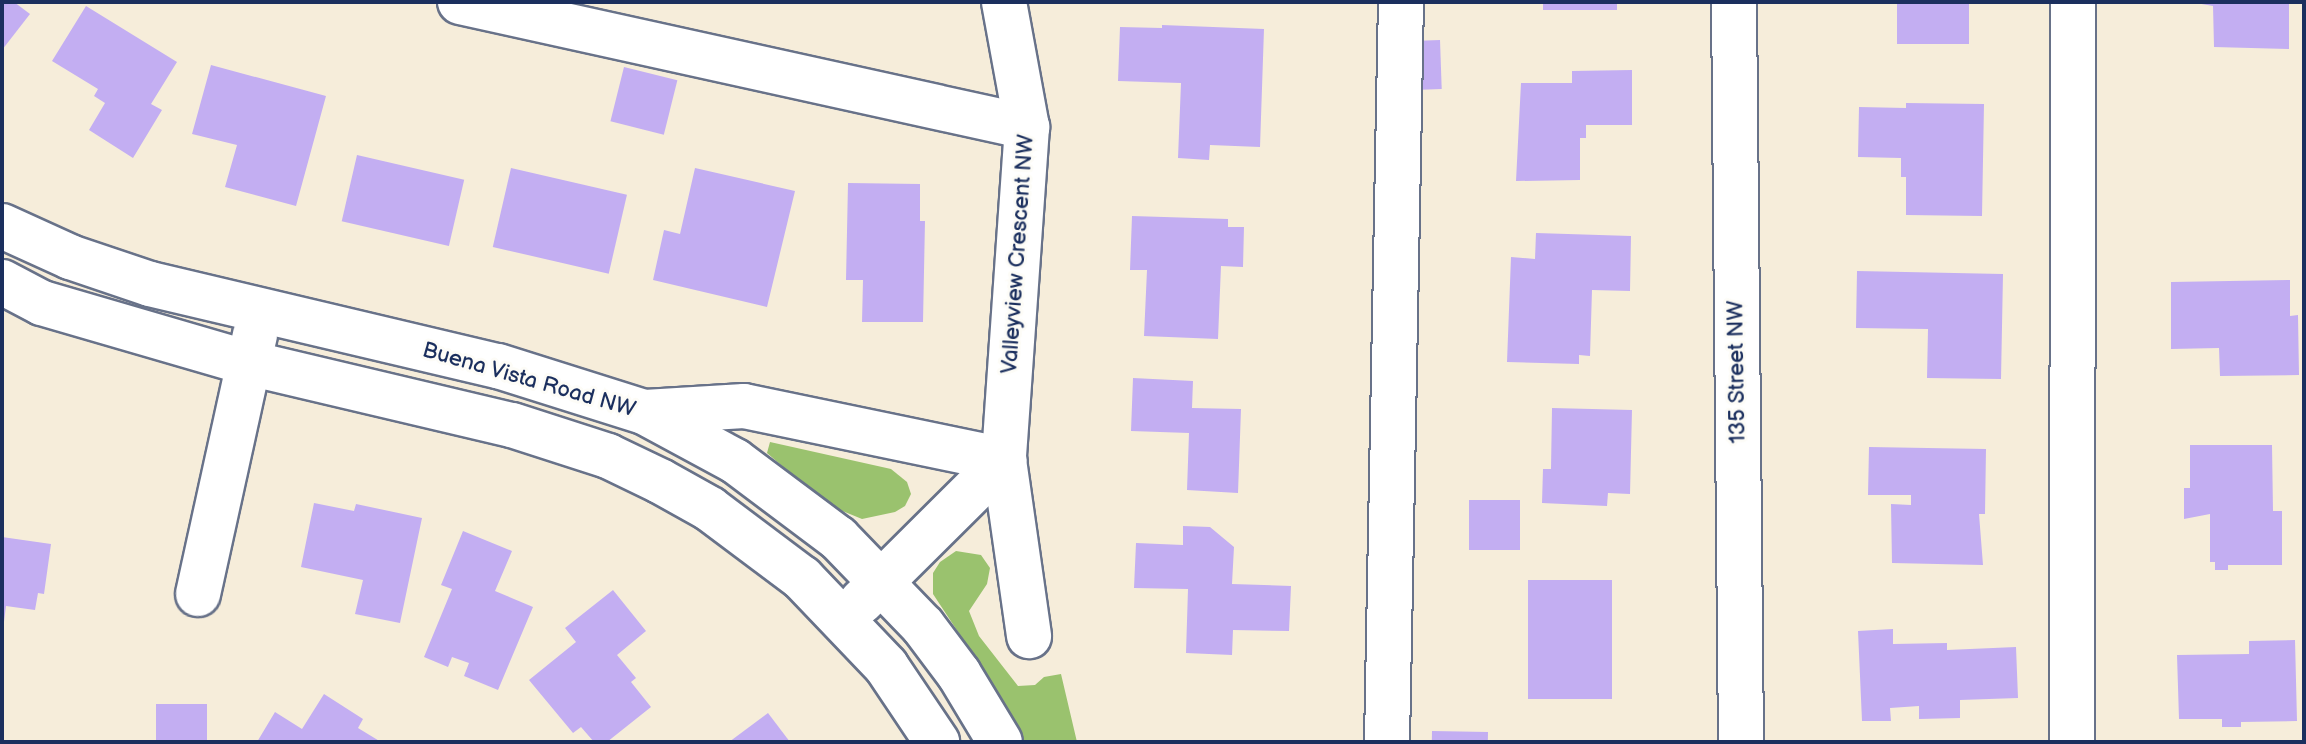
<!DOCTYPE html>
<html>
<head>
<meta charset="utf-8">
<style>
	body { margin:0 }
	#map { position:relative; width:2306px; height:744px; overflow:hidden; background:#f6edda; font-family:"Balsamiq Sans",sans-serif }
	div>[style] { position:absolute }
	.green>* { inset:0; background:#9ac26e }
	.building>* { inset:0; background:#c3aef2; transform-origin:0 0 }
	.roads { filter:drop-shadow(2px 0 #687289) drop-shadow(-2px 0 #687289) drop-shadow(0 2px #687289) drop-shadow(0 -2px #687289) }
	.minor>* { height:44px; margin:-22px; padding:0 22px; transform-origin:22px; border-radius:22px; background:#fff }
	span { translate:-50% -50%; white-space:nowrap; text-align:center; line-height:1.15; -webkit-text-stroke:6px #fdfcf7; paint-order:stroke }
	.street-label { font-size:22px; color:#1b2f5e }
	.frame { position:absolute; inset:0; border:4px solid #1b2f5e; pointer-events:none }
</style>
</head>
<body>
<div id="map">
	<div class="green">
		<i style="clip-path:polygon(770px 442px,891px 469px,907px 482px,911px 494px,905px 506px,895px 512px,862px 519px,840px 510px,789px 472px,767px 453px)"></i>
		<i style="clip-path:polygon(956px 551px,981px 555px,990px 568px,987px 584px,969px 611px,979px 636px,1018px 686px,1035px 685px,1044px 677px,1061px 674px,1077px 742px,1024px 742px,993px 685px,933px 594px,933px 573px,940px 562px)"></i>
	</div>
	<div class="building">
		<i style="clip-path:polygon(2px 2px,14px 2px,30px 14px,2px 50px)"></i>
		<i style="left:1543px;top:2px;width:74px;height:8px"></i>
		<i style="left:1897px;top:2px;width:72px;height:42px"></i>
		<i style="clip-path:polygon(2190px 2px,2289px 2px,2289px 49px,2214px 47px,2213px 6px)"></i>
		<i style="clip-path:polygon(86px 6px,177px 62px,151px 104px,162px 110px,133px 158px,89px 130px,105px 103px,94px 96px,98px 89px,52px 61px)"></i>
		<i style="clip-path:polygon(1162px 25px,1264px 29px,1260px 147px,1210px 145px,1209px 160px,1178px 158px,1181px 83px,1118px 81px,1120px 27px,1162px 28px)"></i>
		<i style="left:1440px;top:40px;width:49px;height:35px;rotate:88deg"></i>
		<i style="clip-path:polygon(211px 65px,326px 96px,296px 206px,225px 187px,237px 145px,192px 134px)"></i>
		<i style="left:624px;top:67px;width:55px;height:56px;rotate:14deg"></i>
		<i style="clip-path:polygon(1632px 70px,1632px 125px,1586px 125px,1586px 138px,1580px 138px,1580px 180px,1516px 181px,1521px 83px,1572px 83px,1572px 71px)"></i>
		<i style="clip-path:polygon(1906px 103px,1984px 104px,1982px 216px,1906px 215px,1906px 177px,1901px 177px,1901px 158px,1858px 157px,1859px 107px,1906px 108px)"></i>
		<i style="left:357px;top:155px;width:110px;height:68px;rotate:13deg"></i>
		<i style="left:511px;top:168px;width:119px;height:81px;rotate:13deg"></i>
		<i style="clip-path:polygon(695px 168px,795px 191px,767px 307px,653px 280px,664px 230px,680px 234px)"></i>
		<i style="clip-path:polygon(848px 183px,920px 184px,920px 221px,925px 221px,923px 322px,862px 322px,863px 280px,846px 280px)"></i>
		<i style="clip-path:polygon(1132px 216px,1228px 219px,1228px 227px,1244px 227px,1243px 267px,1221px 266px,1218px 339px,1144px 336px,1147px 270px,1130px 270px)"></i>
		<i style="clip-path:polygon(1536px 233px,1631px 236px,1630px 291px,1592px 290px,1590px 356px,1579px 355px,1579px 364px,1507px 362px,1511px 257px,1535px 259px)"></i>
		<i style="clip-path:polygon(1857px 271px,2003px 274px,2001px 379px,1927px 378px,1928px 329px,1856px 328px)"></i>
		<i style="clip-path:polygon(2290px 280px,2290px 316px,2298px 315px,2299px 375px,2220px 376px,2219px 348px,2171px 349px,2171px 282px)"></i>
		<i style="clip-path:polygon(1133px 378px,1193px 381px,1192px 408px,1241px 409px,1238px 493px,1187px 490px,1189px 433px,1131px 431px)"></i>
		<i style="clip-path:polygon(1552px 408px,1632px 410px,1630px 494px,1608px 493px,1607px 506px,1542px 503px,1543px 469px,1551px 469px)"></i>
		<i style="clip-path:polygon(2190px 445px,2272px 445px,2273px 511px,2282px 511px,2282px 565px,2228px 565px,2228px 570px,2215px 570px,2215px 562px,2210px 562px,2210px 514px,2184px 519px,2184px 488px,2190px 488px)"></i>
		<i style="clip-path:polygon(1869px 447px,1986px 449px,1985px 514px,1979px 514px,1983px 565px,1892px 563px,1891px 504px,1911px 505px,1911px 495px,1868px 495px)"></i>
		<i style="left:1469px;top:500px;width:51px;height:50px"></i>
		<i style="clip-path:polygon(314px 503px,354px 511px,356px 504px,422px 518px,400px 623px,355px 614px,363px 580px,301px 567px)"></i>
		<i style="clip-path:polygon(1183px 526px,1210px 527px,1234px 547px,1232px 584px,1291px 586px,1289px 631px,1233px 630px,1232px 655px,1186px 653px,1188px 589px,1134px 588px,1136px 543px,1183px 545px)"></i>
		<i style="clip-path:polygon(463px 531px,512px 551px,495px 591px,533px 607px,498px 690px,464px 676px,469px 663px,452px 657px,448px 667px,424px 657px,452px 589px,441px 585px)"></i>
		<i style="clip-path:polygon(2px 537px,51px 544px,44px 594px,38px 593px,35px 610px,6px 606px,4px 622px)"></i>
		<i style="left:1528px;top:580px;width:84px;height:119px"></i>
		<i style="clip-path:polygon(613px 590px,646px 631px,617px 655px,636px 678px,631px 682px,651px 707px,607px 742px,594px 742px,581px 727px,573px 733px,529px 680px,576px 642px,565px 628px)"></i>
		<i style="clip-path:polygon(1893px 629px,1893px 644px,1947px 643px,1947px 650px,2016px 647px,2018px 698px,1960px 700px,1960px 718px,1919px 719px,1919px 706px,1890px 708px,1891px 721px,1862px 721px,1858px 631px)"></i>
		<i style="clip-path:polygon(2295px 640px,2297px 721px,2241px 722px,2241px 727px,2222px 727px,2222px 719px,2179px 719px,2177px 655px,2249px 654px,2249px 641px)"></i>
		<i style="clip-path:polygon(324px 694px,363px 719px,358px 728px,381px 742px,257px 742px,275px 712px,302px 729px)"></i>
		<i style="left:207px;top:704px;width:38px;height:51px;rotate:90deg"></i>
		<i style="clip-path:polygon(768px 713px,790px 742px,729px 742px)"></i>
		<i style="left:1432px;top:731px;width:56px;height:11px;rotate:1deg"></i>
	</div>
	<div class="roads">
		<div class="minor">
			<i style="left:460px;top:2px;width:581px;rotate:12.43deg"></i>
			<i style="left:1004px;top:2px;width:127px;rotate:79.6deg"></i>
			<i style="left:1027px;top:127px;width:334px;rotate:94deg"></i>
			<i style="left:1004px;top:460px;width:178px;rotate:81.9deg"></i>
			<i style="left:1734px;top:2px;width:740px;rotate:89.46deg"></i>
			<i style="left:2px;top:226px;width:75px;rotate:24.5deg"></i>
			<i style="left:70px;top:257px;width:84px;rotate:18.6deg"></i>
			<i style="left:150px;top:284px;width:358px;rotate:13.3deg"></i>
			<i style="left:498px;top:366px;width:153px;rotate:17.5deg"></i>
			<i style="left:644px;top:412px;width:103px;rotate:28.3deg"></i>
			<i style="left:735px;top:461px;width:129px;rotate:36.8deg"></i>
			<i style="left:838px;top:538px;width:122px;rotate:46deg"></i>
			<i style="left:923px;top:626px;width:60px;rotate:53.1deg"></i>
			<i style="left:959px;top:674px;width:79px;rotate:58.9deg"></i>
			<i style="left:2px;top:282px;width:45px;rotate:27.7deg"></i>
			<i style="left:42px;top:303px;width:216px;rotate:16.2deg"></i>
			<i style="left:249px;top:363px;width:270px;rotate:13.3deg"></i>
			<i style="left:512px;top:425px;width:101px;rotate:17.9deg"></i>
			<i style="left:608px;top:456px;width:58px;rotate:25.7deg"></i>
			<i style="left:660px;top:481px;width:57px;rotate:29.2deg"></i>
			<i style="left:710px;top:509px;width:115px;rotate:36.9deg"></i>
			<i style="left:802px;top:578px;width:122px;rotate:46.3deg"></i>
			<i style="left:886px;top:666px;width:92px;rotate:56.1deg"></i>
			<i style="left:645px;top:412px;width:99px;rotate:-3.5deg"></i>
			<i style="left:744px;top:406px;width:266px;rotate:11.7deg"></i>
			<i style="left:198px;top:594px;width:266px;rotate:-77.6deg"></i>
			<i style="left:861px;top:602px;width:202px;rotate:-44.8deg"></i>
			<i style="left:1387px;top:742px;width:740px;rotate:-88.92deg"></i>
			<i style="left:2072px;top:742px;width:740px;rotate:-89.92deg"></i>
		</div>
	</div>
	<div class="street-label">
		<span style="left:1018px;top:254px;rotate:-86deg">Valleyview Crescent NW</span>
		<span style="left:1737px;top:372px;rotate:-91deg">135 Street NW</span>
		<span style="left:529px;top:380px;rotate:16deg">Buena Vista Road NW</span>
	</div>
	<div class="frame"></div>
</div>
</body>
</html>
